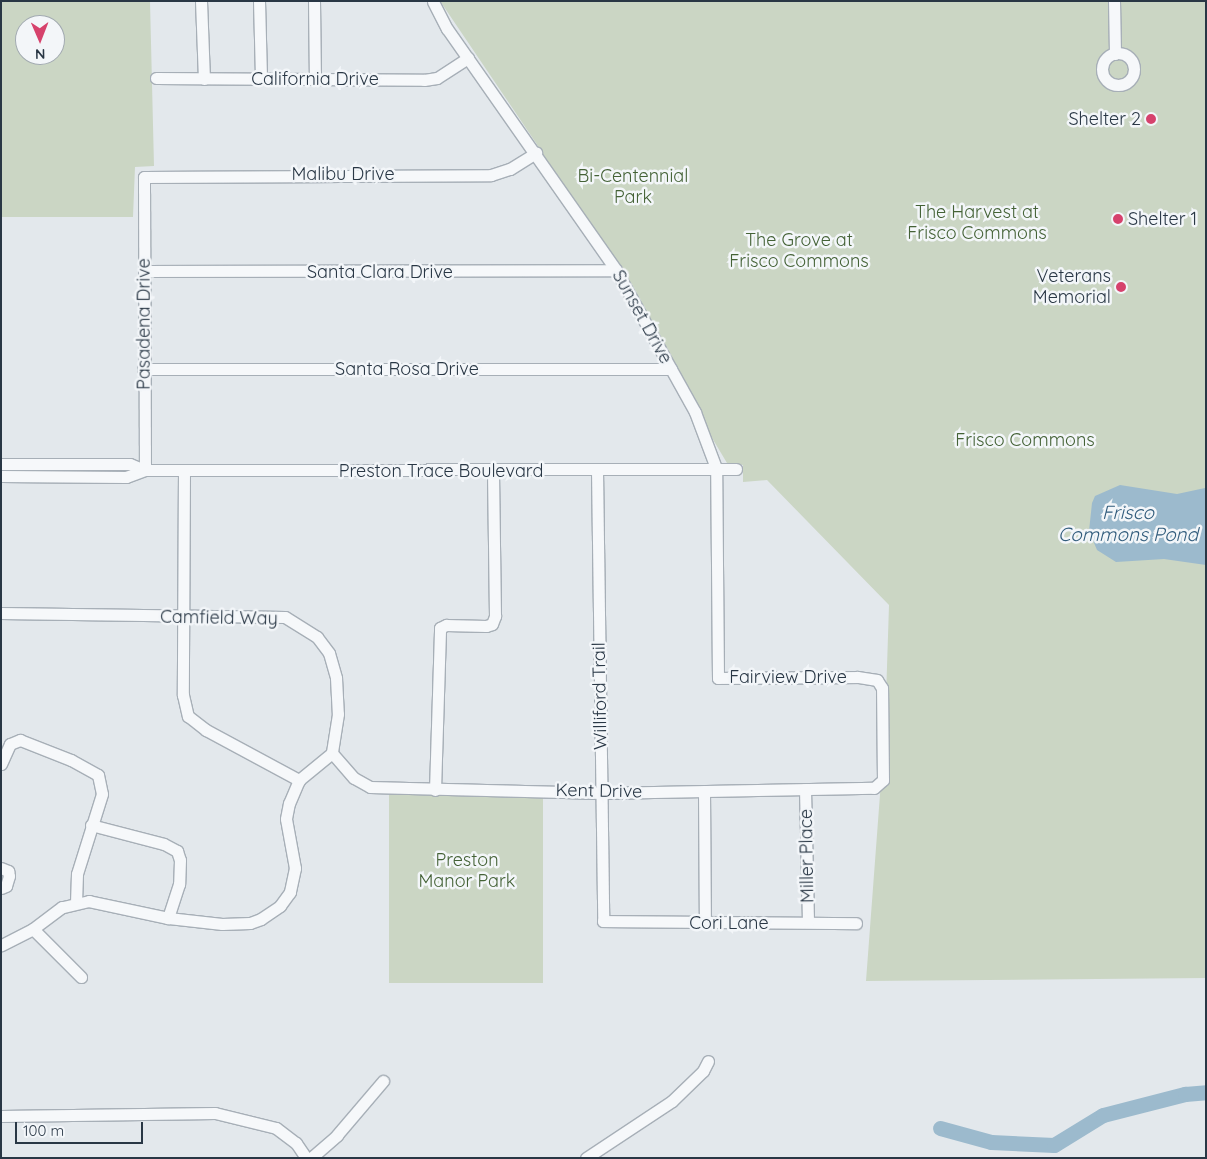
<!DOCTYPE html>
<html>
<head>
<meta charset="utf-8">
<style>
	body { margin:0 }
	#map { position:relative; width:1207px; height:1159px; overflow:hidden; background:#e3e8ec; font-family:Quicksand,sans-serif }
	div>[style] { position:absolute }
	.green>* { inset:0; background:#cbd6c4; transform-origin:0 0 }
	.water>* { inset:0; background:#9cbacd }
	.river>* { height:15px; margin:-7.5px; padding:0 7.5px; transform-origin:7.5px; border-radius:7.5px; background:#9cbacd }
	.roads { filter:drop-shadow(1px 0 #a7afb7) drop-shadow(-1px 0 #a7afb7) drop-shadow(0 1px #a7afb7) drop-shadow(0 -1px #a7afb7) }
	.minor>* { height:11px; margin:-5.5px; padding:0 5.5px; transform-origin:5.5px; border-radius:5.5px; background:#f6f8fa }
	.minor>.ring { margin:-5.5px; padding:0; box-sizing:content-box; background:none; border:11px solid #f6f8fa; border-radius:50% }
	.dots>* { width:14px; height:14px; translate:-50% -50%; box-sizing:border-box; border:2px solid #f3f6f9; border-radius:50% }
	span { translate:-50% -50%; white-space:nowrap; text-align:center; line-height:1.15; -webkit-text-stroke:5px #f3f6f9; paint-order:stroke }
	.street-label { font-size:18px; color:#293745 }
	.poi-label { font-size:18px; color:#293745 }
	.right { translate:-100% -50%; text-align:right }
	.left { translate:0 -50%; text-align:left }
	.park-label { font-size:18px; color:#446236 }
	.water-label { font-size:19px; color:#315c7c; font-style:italic }
	.frame { position:absolute; inset:0; border:2px solid #293745; pointer-events:none }
	.north { position:absolute; left:15px; top:15px; width:50px; height:50px; box-sizing:border-box; background:#f3f6f9; border:1px solid #a2aab1; border-radius:50%; rotate:179deg; font-size:14px; font-weight:700; line-height:20px; text-align:center; color:#293745 }
	.north::after { content:''; display:block; margin:auto; width:18px; height:22px; background:#d6426c; clip-path:polygon(50% 0,100% 100%,50% 72%,0 100%) }
	.scale { position:absolute; left:15px; top:1122px; width:128px; height:22px; box-sizing:border-box; border:2px solid #293745; border-top:0; padding-left:6px; font-size:15px; line-height:18px; white-space:nowrap; color:#293745; -webkit-text-stroke:4px #f3f6f9; paint-order:stroke }
</style>
</head>
<body>
<div id="map">
	<div class="green">
		<i style="clip-path:polygon(evenodd,1px 1px,150px 1px,154px 166px,135px 167px,133px 217px,1px 217px,1px 1px,25px 25px,55px 25px,55px 55px,25px 55px,25px 25px)"></i>
		<i style="clip-path:polygon(440px 1px,1206px 1px,1206px 978px,866px 981px,885px 728px,889px 605px,767px 480px,743px 482px,743px 465px,727px 463px,536px 143px)"></i>
		<i style="left:389px;top:794px;width:154px;height:189px"></i>
	</div>
	<div class="water">
		<i style="clip-path:polygon(1120px 485px,1177px 494px,1205px 488px,1206px 565px,1164px 559px,1116px 562px,1097px 550px,1089px 531px,1092px 503px,1095px 496px)"></i>
	</div>
	<div class="river">
		<i style="left:940px;top:1128px;width:53px;rotate:15.4deg"></i>
		<i style="left:991px;top:1142px;width:63px;rotate:2.7deg"></i>
		<i style="left:1054px;top:1145px;width:57px;rotate:-31.5deg"></i>
		<i style="left:1103px;top:1115px;width:85px;rotate:-14.4deg"></i>
		<i style="left:1185px;top:1094px;width:21px;rotate:-5deg"></i>
	</div>
	<div class="roads">
		<div class="minor">
			<i style="left:201px;top:1px;width:78px;rotate:87.8deg"></i>
			<i style="left:259px;top:1px;width:77px;rotate:88.5deg"></i>
			<i style="left:314px;top:1px;width:77px;rotate:89.3deg"></i>
			<i style="left:1114px;top:1px;width:53px;rotate:88.9deg"></i>
			<i class="ring" style="left:1102px;top:53px;width:21px;height:21px"></i>
			<i style="left:156px;top:78px;width:268px;rotate:0.4deg"></i>
			<i style="left:424px;top:80px;width:13px;rotate:-9deg"></i>
			<i style="left:437px;top:78px;width:37px;rotate:-33deg"></i>
			<i style="left:144px;top:271px;width:472px;rotate:-0.1deg"></i>
			<i style="left:143px;top:369px;width:528px"></i>
			<i style="left:1px;top:464px;width:129px"></i>
			<i style="left:130px;top:464px;width:16px;rotate:22deg"></i>
			<i style="left:145px;top:470px;width:293px;rotate:-90.2deg"></i>
			<i style="left:144px;top:177px;width:347px;rotate:-0.3deg"></i>
			<i style="left:491px;top:175px;width:20px;rotate:-18deg"></i>
			<i style="left:510px;top:169px;width:31px;rotate:-32deg"></i>
			<i style="left:184px;top:470px;width:225px;rotate:90.3deg"></i>
			<i style="left:183px;top:695px;width:22px;rotate:77deg"></i>
			<i style="left:188px;top:716px;width:23px;rotate:38deg"></i>
			<i style="left:206px;top:730px;width:106px;rotate:28.3deg"></i>
			<i style="left:597px;top:470px;width:451px;rotate:89.2deg"></i>
			<i style="left:603px;top:921px;width:253px;rotate:0.5deg"></i>
			<i style="left:1px;top:476px;width:125px;rotate:0.5deg"></i>
			<i style="left:126px;top:477px;width:20px;rotate:-20deg"></i>
			<i style="left:145px;top:470px;width:591px;rotate:-0.1deg"></i>
			<i style="left:1px;top:613px;width:284px;rotate:0.8deg"></i>
			<i style="left:285px;top:617px;width:38px;rotate:32deg"></i>
			<i style="left:317px;top:637px;width:20px;rotate:53deg"></i>
			<i style="left:329px;top:653px;width:26px;rotate:74deg"></i>
			<i style="left:336px;top:678px;width:36px;rotate:87deg"></i>
			<i style="left:338px;top:714px;width:39px;rotate:99deg"></i>
			<i style="left:332px;top:753px;width:43px;rotate:140.7deg"></i>
			<i style="left:299px;top:780px;width:25px;rotate:113deg"></i>
			<i style="left:289px;top:803px;width:16px;rotate:101deg"></i>
			<i style="left:286px;top:819px;width:50px;rotate:79.6deg"></i>
			<i style="left:295px;top:868px;width:25px;rotate:102deg"></i>
			<i style="left:290px;top:892px;width:17px;rotate:126deg"></i>
			<i style="left:280px;top:906px;width:23px;rotate:146deg"></i>
			<i style="left:261px;top:919px;width:12px;rotate:160deg"></i>
			<i style="left:250px;top:923px;width:28px;rotate:178deg"></i>
			<i style="left:222px;top:924px;width:54px;rotate:-173.7deg"></i>
			<i style="left:168px;top:918px;width:81px;rotate:-167.9deg"></i>
			<i style="left:89px;top:901px;width:28px;rotate:167deg"></i>
			<i style="left:62px;top:907px;width:36px;rotate:143deg"></i>
			<i style="left:33px;top:929px;width:36px;rotate:153deg"></i>
			<i style="left:332px;top:753px;width:33px;rotate:49deg"></i>
			<i style="left:354px;top:778px;width:18px;rotate:29deg"></i>
			<i style="left:370px;top:787px;width:232px;rotate:1.5deg"></i>
			<i style="left:602px;top:793px;width:272px;rotate:-1.1deg"></i>
			<i style="left:874px;top:788px;width:12px;rotate:-42deg"></i>
			<i style="left:883px;top:780px;width:92px;rotate:-90.6deg"></i>
			<i style="left:882px;top:688px;width:9px;rotate:-122deg"></i>
			<i style="left:877px;top:680px;width:20px;rotate:-171deg"></i>
			<i style="left:857px;top:677px;width:139px;rotate:179.6deg"></i>
			<i style="left:718px;top:678px;width:210px;rotate:-90.5deg"></i>
			<i style="left:716px;top:468px;width:60px;rotate:-110.6deg"></i>
			<i style="left:695px;top:412px;width:162px;rotate:-119.1deg"></i>
			<i style="left:616px;top:270px;width:294px;rotate:-125deg"></i>
			<i style="left:447px;top:29px;width:31px;rotate:-117deg"></i>
			<i style="left:1px;top:764px;width:22px;rotate:-66deg"></i>
			<i style="left:10px;top:744px;width:11px;rotate:-22deg"></i>
			<i style="left:20px;top:740px;width:55px;rotate:21.4deg"></i>
			<i style="left:71px;top:760px;width:31px;rotate:29deg"></i>
			<i style="left:98px;top:775px;width:19px;rotate:78deg"></i>
			<i style="left:102px;top:794px;width:84px;rotate:107.4deg"></i>
			<i style="left:77px;top:874px;width:28px;rotate:92deg"></i>
			<i style="left:805px;top:789px;width:133px;rotate:88.7deg"></i>
			<i style="left:435px;top:790px;width:162px;rotate:-88.2deg"></i>
			<i style="left:440px;top:628px;width:7px;rotate:-27deg"></i>
			<i style="left:446px;top:625px;width:40px;rotate:1.4deg"></i>
			<i style="left:486px;top:626px;width:6px;rotate:-18deg"></i>
			<i style="left:492px;top:624px;width:9px;rotate:-69deg"></i>
			<i style="left:495px;top:616px;width:146px;rotate:-90.8deg"></i>
			<i style="left:704px;top:791px;width:132px;rotate:89.6deg"></i>
			<i style="left:91px;top:825px;width:75px;rotate:14.6deg"></i>
			<i style="left:164px;top:844px;width:15px;rotate:28deg"></i>
			<i style="left:177px;top:851px;width:9px;rotate:72deg"></i>
			<i style="left:180px;top:860px;width:24px;rotate:92deg"></i>
			<i style="left:179px;top:884px;width:36px;rotate:108deg"></i>
			<i style="left:1px;top:868px;width:8px;rotate:23deg"></i>
			<i style="left:8px;top:871px;width:5px;rotate:79deg"></i>
			<i style="left:9px;top:876px;width:10px;rotate:107deg"></i>
			<i style="left:6px;top:886px;width:5px;rotate:158deg"></i>
			<i style="left:33px;top:929px;width:68px;rotate:45deg"></i>
			<i style="left:1px;top:1116px;width:214px;rotate:-0.8deg"></i>
			<i style="left:215px;top:1113px;width:63px;rotate:13.8deg"></i>
			<i style="left:276px;top:1128px;width:25px;rotate:37deg"></i>
			<i style="left:296px;top:1143px;width:18px;rotate:56deg"></i>
			<i style="left:311px;top:1158px;width:35px;rotate:-41deg"></i>
			<i style="left:337px;top:1135px;width:71px;rotate:-49.6deg"></i>
			<i style="left:586px;top:1158px;width:103px;rotate:-33.5deg"></i>
			<i style="left:672px;top:1101px;width:43px;rotate:-44.1deg"></i>
			<i style="left:703px;top:1071px;width:11px;rotate:-63deg"></i>
		</div>
	</div>
	<div class="dots">
		<i style="left:1151px;top:119px;background:#d6426c"></i>
		<i style="left:1118px;top:219px;background:#d6426c"></i>
		<i style="left:1121px;top:287px;background:#d6426c"></i>
	</div>
	<div class="street-label">
		<span style="left:315px;top:79px">California Drive</span>
		<span style="left:343px;top:174px">Malibu Drive</span>
		<span style="left:380px;top:272px">Santa Clara Drive</span>
		<span style="left:642px;top:317px;rotate:61deg">Sunset Drive</span>
		<span style="left:144px;top:324px;rotate:-90deg">Pasadena Drive</span>
		<span style="left:407px;top:369px">Santa Rosa Drive</span>
		<span style="left:441px;top:471px">Preston Trace Boulevard</span>
		<span style="left:219px;top:618px;rotate:1deg">Camfield Way</span>
		<span style="left:788px;top:677px">Fairview Drive</span>
		<span style="left:600px;top:696px;rotate:-91deg">Williford Trail</span>
		<span style="left:599px;top:791px;rotate:1deg">Kent Drive</span>
		<span style="left:807px;top:856px;rotate:-91deg">Miller Place</span>
		<span style="left:729px;top:923px">Cori Lane</span>
	</div>
	<div class="poi-label">
		<span class="right" style="left:1141px;top:119px">Shelter 2</span>
		<span class="left" style="left:1128px;top:219px">Shelter 1</span>
		<span class="right" style="left:1111px;top:287px">Veterans<br>Memorial</span>
	</div>
	<div class="park-label">
		<span style="left:633px;top:187px">Bi-Centennial<br>Park</span>
		<span style="left:977px;top:223px">The Harvest at<br>Frisco Commons</span>
		<span style="left:799px;top:251px">The Grove at<br>Frisco Commons</span>
		<span style="left:1025px;top:440px">Frisco Commons</span>
		<span style="left:467px;top:871px">Preston<br>Manor Park</span>
	</div>
	<div class="water-label">
		<span style="left:1128px;top:524px">Frisco<br>Commons Pond</span>
	</div>
	<div class="frame"></div>
	<div class="north">N</div>
	<div class="scale">100 m</div>
</div>
</body>
</html>
